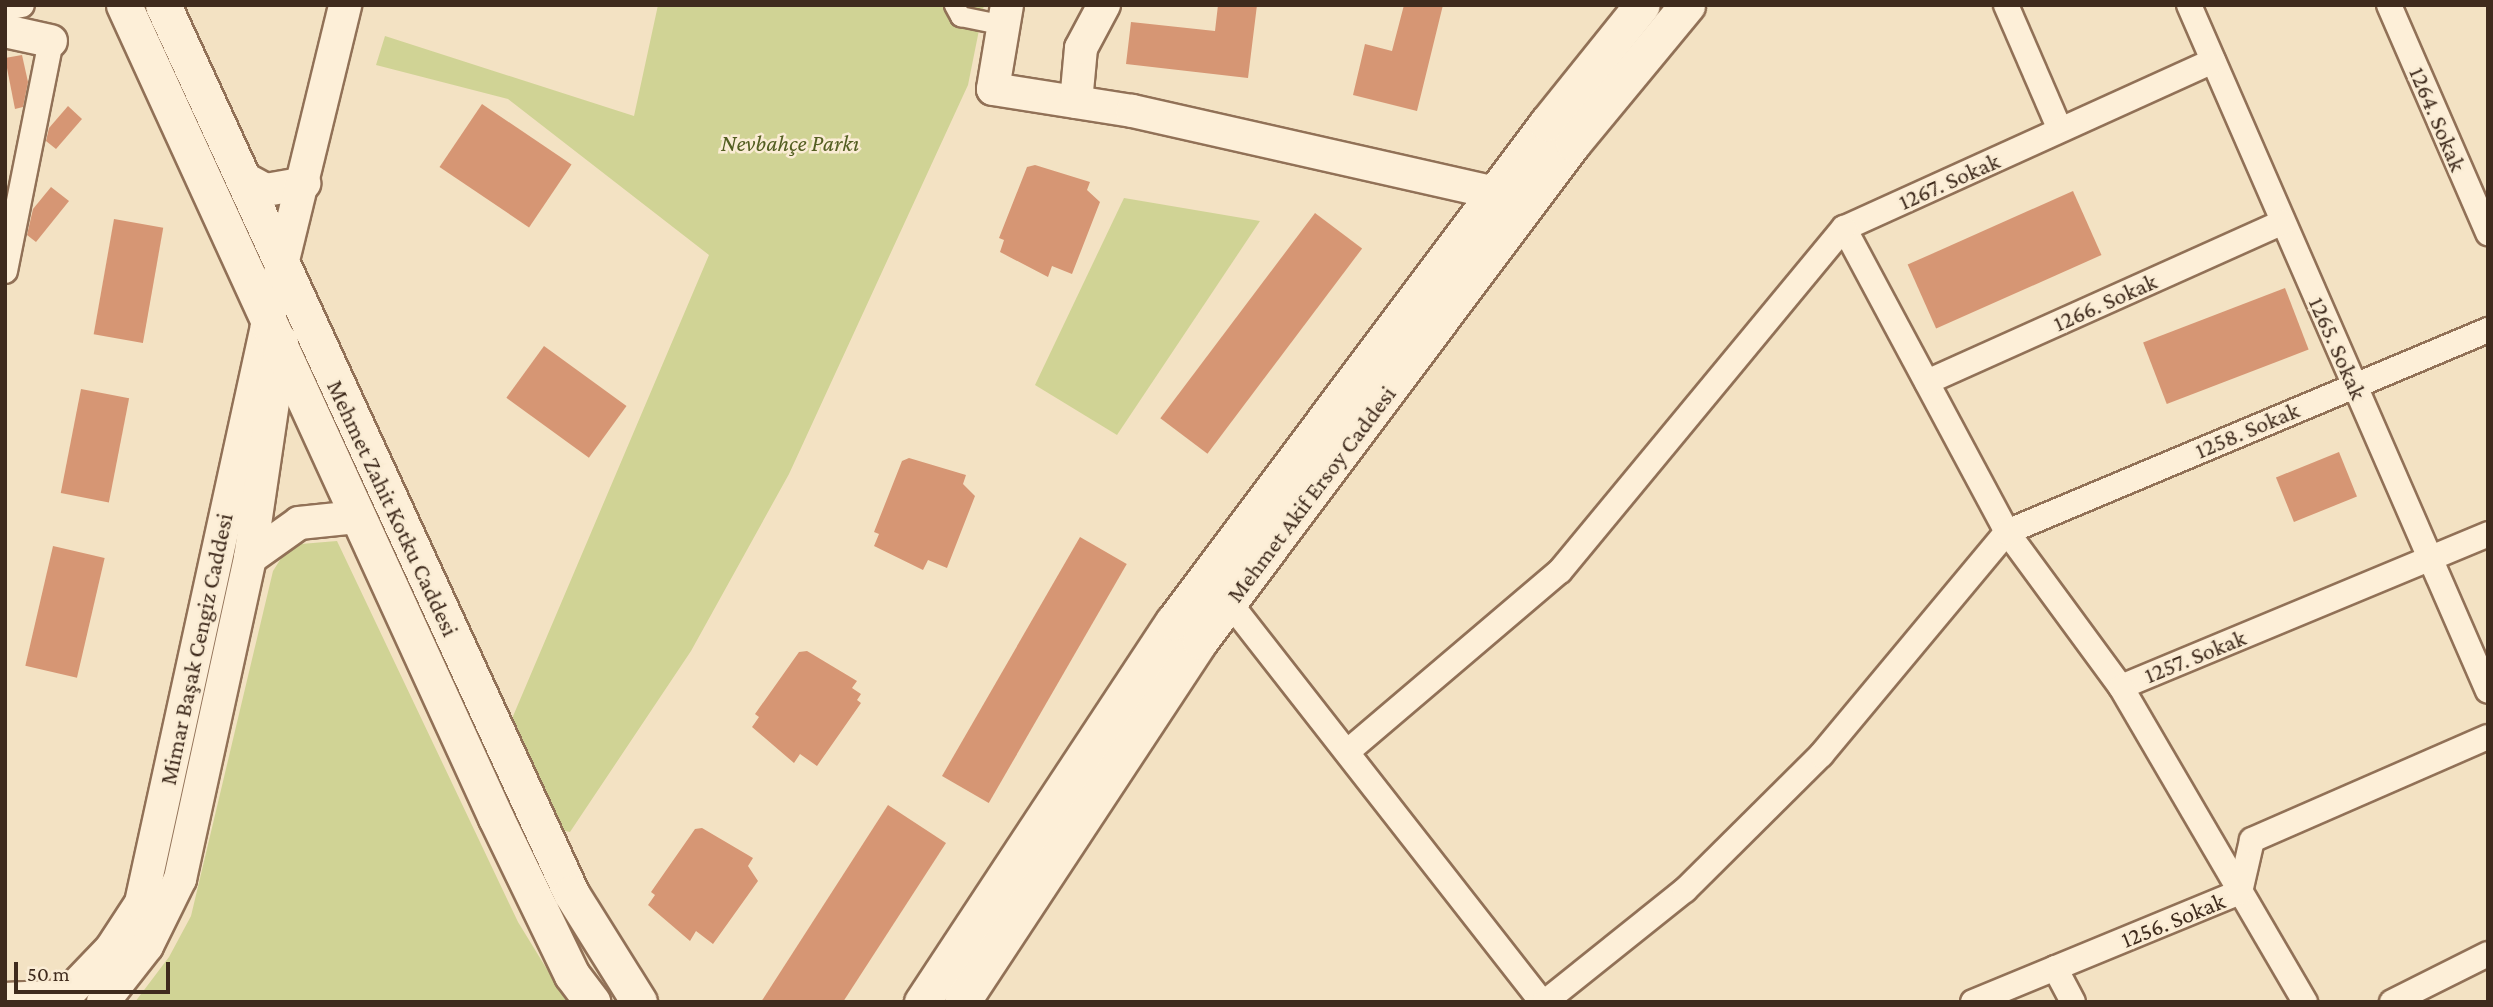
<!DOCTYPE html>
<html>
<head>
<meta charset="utf-8">
<style>
	body { margin:0 }
	#map { position:relative; width:2493px; height:1007px; overflow:hidden; background:#f3e2c3; font-family:"Crimson Pro",serif }
	div>[style] { position:absolute }
	.green>* { inset:0; background:#d0d395 }
	.building>* { inset:0; background:#d69674; transform-origin:0 0 }
	.roads { filter:drop-shadow(2px 0 #917157) drop-shadow(-2px 0 #917157) drop-shadow(0 2px #917157) drop-shadow(0 -2px #917157) }
	.pedestrian>* { height:19px; margin:-9.5px; padding:0 9.5px; transform-origin:9.5px; border-radius:9.5px; background:#fdefd8 }
	.minor>* { height:24px; margin:-12px; padding:0 12px; transform-origin:12px; border-radius:12px; background:#fdefd8 }
	.tertiary>* { height:32px; margin:-16px; padding:0 16px; transform-origin:16px; border-radius:16px; background:#fdefd8 }
	.secondary>* { height:35px; margin:-17.5px; padding:0 17.5px; transform-origin:17.5px; border-radius:17.5px; background:#fdefd8 }
	span { translate:-50% -50%; white-space:nowrap; text-align:center; line-height:1.15; -webkit-text-stroke:5px #faecd4; paint-order:stroke }
	.street-label { font-size:24px; color:#3f2b1d }
	.park-label { font-size:24px; color:#535e21; font-style:italic }
	.frame { position:absolute; inset:0; border:7px solid #3f2b1d; pointer-events:none }
	.scale { position:absolute; left:14px; top:962px; width:156px; height:32px; box-sizing:border-box; border:4px solid #3f2b1d; border-top:0; padding-left:9px; font-size:21px; line-height:24px; white-space:nowrap; color:#3f2b1d; -webkit-text-stroke:5px #faecd4; paint-order:stroke }
</style>
</head>
<body>
<div id="map">
	<div class="green">
		<i style="clip-path:polygon(658px 5px,984px 5px,968px 85px,789px 474px,691px 651px,570px 832px,561px 830px,508px 728px,709px 255px,508px 99px,376px 65px,385px 36px,634px 116px)"></i>
		<i style="clip-path:polygon(1124px 198px,1260px 221px,1117px 435px,1035px 385px)"></i>
		<i style="clip-path:polygon(337px 541px,518px 922px,567px 1002px,135px 1002px,169px 957px,191px 916px,273px 571px,285px 552px,301px 544px)"></i>
	</div>
	<div class="building">
		<i style="clip-path:polygon(1218px 5px,1257px 5px,1248px 78px,1126px 64px,1131px 22px,1215px 31px)"></i>
		<i style="clip-path:polygon(1404px 5px,1443px 5px,1417px 111px,1353px 95px,1365px 44px,1392px 51px)"></i>
		<i style="clip-path:polygon(22px 55px,28px 82px,23px 107px,15px 109px,5px 58px)"></i>
		<i style="left:482px;top:104px;width:108px;height:76px;rotate:34deg"></i>
		<i style="clip-path:polygon(68px 106px,82px 119px,56px 149px,46px 141px,49px 128px)"></i>
		<i style="clip-path:polygon(1035px 165px,1090px 182px,1087px 190px,1100px 202px,1072px 274px,1052px 266px,1048px 277px,1000px 252px,1004px 240px,999px 238px,1027px 167px)"></i>
		<i style="clip-path:polygon(51px 187px,69px 201px,36px 242px,27px 235px,33px 209px)"></i>
		<i style="left:2073px;top:191px;width:70px;height:181px;rotate:66deg"></i>
		<i style="left:1315px;top:213px;width:59px;height:257px;rotate:37deg"></i>
		<i style="left:114px;top:219px;width:50px;height:117px;rotate:10deg"></i>
		<i style="left:2285px;top:288px;width:66px;height:152px;rotate:69deg"></i>
		<i style="left:544px;top:346px;width:102px;height:64px;rotate:36deg"></i>
		<i style="left:81px;top:389px;width:49px;height:106px;rotate:11deg"></i>
		<i style="left:2339px;top:452px;width:48px;height:68px;rotate:68deg"></i>
		<i style="clip-path:polygon(909px 458px,966px 475px,963px 484px,975px 496px,947px 568px,928px 560px,923px 570px,874px 546px,879px 534px,874px 532px,902px 461px)"></i>
		<i style="left:1080px;top:537px;width:54px;height:276px;rotate:30deg"></i>
		<i style="left:53px;top:546px;width:53px;height:123px;rotate:13deg"></i>
		<i style="clip-path:polygon(807px 651px,857px 681px,852px 688px,861px 694px,857px 700px,861px 703px,817px 766px,800px 754px,794px 763px,752px 727px,759px 717px,755px 714px,799px 652px)"></i>
		<i style="clip-path:polygon(888px 805px,946px 843px,843px 1002px,761px 1002px)"></i>
		<i style="clip-path:polygon(702px 828px,753px 858px,748px 866px,758px 881px,713px 944px,696px 931px,690px 941px,648px 905px,655px 895px,651px 892px,695px 829px)"></i>
	</div>
	<div class="roads">
		<div class="pedestrian">
			<i style="left:954px;top:5px;width:13px;rotate:61deg"></i>
			<i style="left:960px;top:16px;width:45px;rotate:11.6deg"></i>
		</div>
		<div class="minor">
			<i style="left:2006px;top:5px;width:136px;rotate:66.6deg"></i>
			<i style="left:2189px;top:5px;width:748px;rotate:66.45deg"></i>
			<i style="left:2389px;top:5px;width:249px;rotate:66.5deg"></i>
			<i style="left:5px;top:8px;width:17px;rotate:-10deg"></i>
			<i style="left:2213px;top:61px;width:405px;rotate:155.6deg"></i>
			<i style="left:1844px;top:228px;width:345px;rotate:61.8deg"></i>
			<i style="left:2007px;top:532px;width:192px;rotate:53.7deg"></i>
			<i style="left:2121px;top:687px;width:398px;rotate:-22.6deg"></i>
			<i style="left:5px;top:271px;width:235px;rotate:-78.7deg"></i>
			<i style="left:1927px;top:382px;width:390px;rotate:-24.2deg"></i>
			<i style="left:1229px;top:602px;width:508px;rotate:51.96deg"></i>
			<i style="left:2121px;top:687px;width:365px;rotate:59.7deg"></i>
			<i style="left:1347px;top:752px;width:280px;rotate:-40.4deg"></i>
			<i style="left:1560px;top:571px;width:445px;rotate:-50.4deg"></i>
			<i style="left:2055px;top:968px;width:38px;rotate:62deg"></i>
			<i style="left:1545px;top:1002px;width:179px;rotate:-38.7deg"></i>
			<i style="left:1685px;top:890px;width:192px;rotate:-44.8deg"></i>
			<i style="left:1821px;top:755px;width:290px;rotate:-50.2deg"></i>
			<i style="left:2007px;top:532px;width:522px;rotate:-22.78deg"></i>
			<i style="left:1973px;top:1002px;width:289px;rotate:-22.4deg"></i>
			<i style="left:2240px;top:892px;width:53px;rotate:-77deg"></i>
			<i style="left:2252px;top:840px;width:257px;rotate:-23.6deg"></i>
			<i style="left:2392px;top:1002px;width:107px;rotate:-26.6deg"></i>
		</div>
		<div class="tertiary">
			<i style="left:1007px;top:5px;width:85px;rotate:99.5deg"></i>
			<i style="left:993px;top:89px;width:141px;rotate:9deg"></i>
			<i style="left:1132px;top:111px;width:372px;rotate:12.7deg"></i>
			<i style="left:5px;top:31px;width:47px;rotate:12.3deg"></i>
			<i style="left:1076px;top:102px;width:54px;rotate:-84.7deg"></i>
			<i style="left:1081px;top:48px;width:49px;rotate:-61.9deg"></i>
			<i style="left:245px;top:179px;width:24px;rotate:28deg"></i>
			<i style="left:266px;top:190px;width:39px;rotate:-10deg"></i>
			<i style="left:250px;top:558px;width:60px;rotate:-35.5deg"></i>
			<i style="left:299px;top:523px;width:58px;rotate:-5.9deg"></i>
			<i style="left:5px;top:999px;width:62px;rotate:-2.8deg"></i>
			<i style="left:60px;top:1002px;width:74px;rotate:-46.1deg"></i>
			<i style="left:111px;top:949px;width:55px;rotate:-56.9deg"></i>
			<i style="left:141px;top:903px;width:591px;rotate:-77.68deg"></i>
			<i style="left:267px;top:326px;width:330px;rotate:-76.3deg"></i>
			<i style="left:103px;top:1002px;width:71px;rotate:-51.8deg"></i>
			<i style="left:147px;top:946px;width:75px;rotate:-63.8deg"></i>
			<i style="left:180px;top:879px;width:329px;rotate:-77.7deg"></i>
			<i style="left:250px;top:558px;width:219px;rotate:-81.6deg"></i>
		</div>
		<div class="secondary">
			<i style="left:124px;top:5px;width:894px;rotate:65.41deg"></i>
			<i style="left:496px;top:818px;width:174px;rotate:64.2deg"></i>
			<i style="left:572px;top:975px;width:34px;rotate:53deg"></i>
			<i style="left:163px;top:5px;width:977px;rotate:65.32deg"></i>
			<i style="left:571px;top:893px;width:128px;rotate:58deg"></i>
			<i style="left:922px;top:1002px;width:455px;rotate:-56.6deg"></i>
			<i style="left:1173px;top:622px;width:624px;rotate:-53.15deg"></i>
			<i style="left:1547px;top:123px;width:151px;rotate:-51.2deg"></i>
			<i style="left:962px;top:1002px;width:432px;rotate:-56.6deg"></i>
			<i style="left:1200px;top:641px;width:622px;rotate:-53.17deg"></i>
			<i style="left:1573px;top:143px;width:179px;rotate:-50.4deg"></i>
		</div>
	</div>
	<div class="street-label">
		<span style="left:2438px;top:119px;rotate:67deg">1264. Sokak</span>
		<span style="left:1949px;top:181px;rotate:-24deg">1267. Sokak</span>
		<span style="left:2105px;top:302px;rotate:-24deg">1266. Sokak</span>
		<span style="left:2338px;top:348px;rotate:66deg">1265. Sokak</span>
		<span style="left:2247px;top:430px;rotate:-23deg">1258. Sokak</span>
		<span style="left:1311px;top:494px;rotate:-53deg">Mehmet Akif Ersoy Caddesi</span>
		<span style="left:393px;top:508px;rotate:65deg">Mehmet Zahit Kotku Caddesi</span>
		<span style="left:196px;top:649px;rotate:-78deg">Mimar Başak Cengiz Caddesi</span>
		<span style="left:2195px;top:656px;rotate:-22deg">1257. Sokak</span>
		<span style="left:2173px;top:920px;rotate:-22deg">1256. Sokak</span>
	</div>
	<div class="park-label">
		<span style="left:790px;top:143px">Nevbahçe Parkı</span>
	</div>
	<div class="frame"></div>
	<div class="scale">50 m</div>
</div>
</body>
</html>
